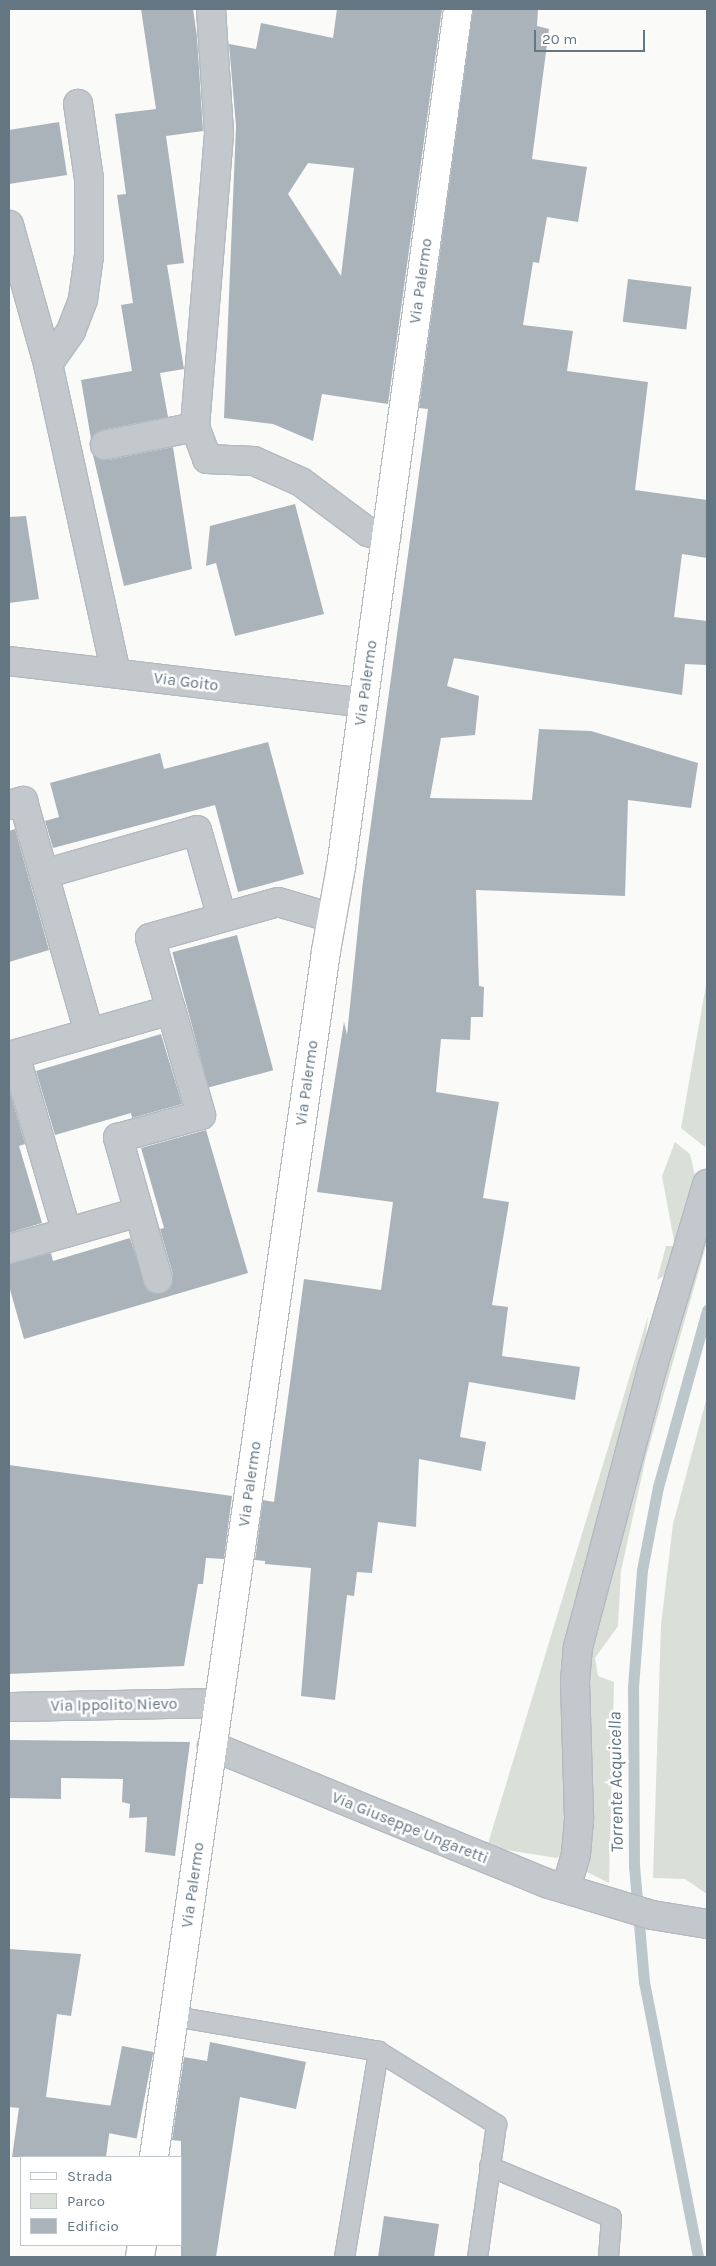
<!DOCTYPE html>
<html>
<head>
<meta charset="utf-8">
<style>
	body { margin:0 }
	#map { position:relative; width:716px; height:2266px; overflow:hidden; background:#fafaf8; font-family:Karla,sans-serif }
	div>[style] { position:absolute }
	.green>* { inset:0; background:#dadfd7 }
	.stream>* { height:11px; margin:-5.5px; padding:0 5.5px; transform-origin:5.5px; border-radius:5.5px; background:#bbc7cb }
	.building>* { inset:0; background:#aab3b9; transform-origin:0 0 }
	.roads { filter:drop-shadow(1px 0 #b3babf) drop-shadow(-1px 0 #b3babf) drop-shadow(0 1px #b3babf) drop-shadow(0 -1px #b3babf) }
	.lane>* { height:19px; margin:-9.5px; padding:0 9.5px; transform-origin:9.5px; border-radius:9.5px; background:#c3c8cc }
	.street>* { height:28px; margin:-14px; padding:0 14px; transform-origin:14px; border-radius:14px; background:#c3c8cc }
	.secondary>* { height:28px; margin:-14px; padding:0 14px; transform-origin:14px; border-radius:14px; background:#fff }
	span { translate:-50% -50%; white-space:nowrap; text-align:center; line-height:1.15; -webkit-text-stroke:5px #fff; paint-order:stroke }
	.street-label { font-size:16px; color:#657683 }
	.water-label { font-size:18px; color:#60757c; font-style:italic }
	.frame { position:absolute; inset:0; border:10px solid #657683; pointer-events:none }
	.legend { position:absolute; left:20px; top:2156px; width:162px; height:90px; box-sizing:border-box; background:#fff; border:1px solid #c1c8cd; margin:0; padding:6px 9px; list-style:none; font-size:15px; color:#657683 }
	.legend li { display:flex; align-items:center; gap:10px; height:25px }
	.legend b { width:25px; border:1px solid #c1c8cd }
	.scale { position:absolute; left:534px; top:30px; width:111px; height:22px; box-sizing:border-box; border:2px solid #657683; border-top:0; padding-left:6px; font-size:15px; line-height:18px; white-space:nowrap; color:#657683; -webkit-text-stroke:4px #fff; paint-order:stroke }
</style>
</head>
<body>
<div id="map">
	<div class="green">
		<i style="clip-path:polygon(707px 979px,707px 1141px,705px 1147px,681px 1128px)"></i>
		<i style="clip-path:polygon(675px 1142px,690px 1154px,697px 1184px,667px 1274px,657px 1280px,666px 1246px,675px 1246px,662px 1176px)"></i>
		<i style="clip-path:polygon(707px 1212px,707px 1242px,646px 1457px,621px 1571px,618px 1626px,595px 1658px,598px 1676px,614px 1682px,609px 1883px,587px 1872px,586px 1655px)"></i>
		<i style="clip-path:polygon(648px 1316px,643px 1367px,607px 1500px,564px 1851px,557px 1858px,487px 1847px)"></i>
		<i style="clip-path:polygon(707px 1397px,707px 1894px,685px 1879px,653px 1878px,661px 1625px,673px 1524px)"></i>
	</div>
	<div class="stream">
		<i style="left:698px;top:2257px;width:280px;rotate:-101.1deg"></i>
		<i style="left:644px;top:1982px;width:116px;rotate:-94.9deg"></i>
		<i style="left:634px;top:1866px;width:179px;rotate:-90.3deg"></i>
		<i style="left:633px;top:1687px;width:117px;rotate:-85.6deg"></i>
		<i style="left:642px;top:1570px;width:85px;rotate:-79.1deg"></i>
		<i style="left:658px;top:1487px;width:184px;rotate:-74.5deg"></i>
	</div>
	<div class="building">
		<i style="clip-path:polygon(141px 9px,193px 9px,197px 37px,203px 131px,166px 136px,184px 263px,167px 265px,184px 369px,160px 373px,168px 417px,102px 430px,91px 439px,81px 380px,132px 371px,121px 305px,133px 303px,117px 195px,126px 194px,115px 114px,156px 109px)"></i>
		<i style="clip-path:polygon(evenodd,337px 9px,442px 9px,388px 404px,322px 394px,313px 441px,273px 424px,224px 418px,236px 126px,229px 44px,256px 49px,261px 23px,333px 38px,337px 9px,308px 163px,354px 168px,341px 276px,288px 194px,308px 163px)"></i>
		<i style="clip-path:polygon(473px 9px,538px 9px,537px 26px,549px 29px,532px 159px,587px 167px,578px 222px,547px 217px,539px 263px,533px 262px,523px 325px,573px 331px,567px 371px,648px 382px,635px 490px,707px 500px,707px 558px,682px 554px,674px 617px,707px 621px,707px 665px,685px 664px,682px 695px,454px 658px,447px 686px,479px 696px,475px 735px,441px 738px,430px 798px,532px 800px,539px 729px,591px 731px,698px 763px,691px 808px,628px 800px,625px 896px,476px 890px,479px 986px,484px 987px,483px 1017px,471px 1017px,470px 1040px,441px 1039px,436px 1092px,499px 1102px,483px 1198px,509px 1202px,492px 1305px,508px 1307px,502px 1356px,580px 1367px,575px 1400px,469px 1382px,460px 1437px,486px 1442px,481px 1471px,419px 1459px,416px 1527px,378px 1522px,372px 1573px,357px 1572px,354px 1596px,347px 1595px,335px 1700px,301px 1696px,311px 1568px,265px 1564px,265px 1561px,255px 1560px,263px 1500px,274px 1502px,304px 1279px,381px 1290px,393px 1202px,317px 1192px,344px 1022px,347px 1035px,362px 889px,428px 409px,419px 408px)"></i>
		<i style="clip-path:polygon(59px 122px,67px 175px,9px 184px,9px 130px)"></i>
		<i style="left:628px;top:279px;width:64px;height:43px;rotate:7deg"></i>
		<i style="clip-path:polygon(173px 447px,192px 569px,124px 586px,93px 455px,108px 460px)"></i>
		<i style="clip-path:polygon(295px 504px,324px 614px,235px 636px,216px 563px,206px 566px,210px 526px)"></i>
		<i style="clip-path:polygon(26px 516px,39px 599px,9px 603px,9px 517px)"></i>
		<i style="clip-path:polygon(268px 742px,304px 874px,238px 892px,215px 805px,53px 848px,45px 821px,59px 817px,50px 783px,160px 753px,164px 769px)"></i>
		<i style="clip-path:polygon(15px 829px,49px 950px,9px 962px,9px 831px)"></i>
		<i style="left:237px;top:935px;width:140px;height:67px;rotate:75deg"></i>
		<i style="clip-path:polygon(161px 1034px,182px 1104px,132px 1118px,131px 1113px,55px 1135px,36px 1071px)"></i>
		<i style="clip-path:polygon(9px 1089px,25px 1144px,19px 1146px,42px 1223px,9px 1233px)"></i>
		<i style="clip-path:polygon(206px 1130px,248px 1273px,24px 1339px,9px 1286px,9px 1264px,51px 1253px,53px 1261px,130px 1238px,147px 1290px,155px 1294px,170px 1289px,173px 1275px,160px 1229px,164px 1228px,141px 1148px)"></i>
		<i style="clip-path:polygon(9px 1465px,232px 1496px,224px 1559px,206px 1558px,203px 1584px,198px 1584px,184px 1666px,9px 1674px)"></i>
		<i style="clip-path:polygon(9px 1740px,190px 1742px,175px 1856px,145px 1852px,147px 1817px,129px 1818px,130px 1804px,122px 1802px,123px 1779px,61px 1778px,61px 1799px,9px 1798px)"></i>
		<i style="clip-path:polygon(9px 1949px,81px 1954px,71px 2016px,57px 2014px,46px 2097px,113px 2106px,106px 2157px,12px 2157px,19px 2108px,9px 2107px)"></i>
		<i style="clip-path:polygon(210px 2042px,306px 2062px,296px 2109px,240px 2097px,216px 2257px,181px 2257px,181px 2141px,172px 2140px,184px 2057px,207px 2061px)"></i>
		<i style="left:122px;top:2046px;width:32px;height:88px;rotate:11deg"></i>
		<i style="clip-path:polygon(384px 2216px,439px 2224px,434px 2257px,378px 2257px)"></i>
	</div>
	<div class="roads">
		<div class="lane">
			<i style="left:174px;top:2016px;width:207px;rotate:9.7deg"></i>
			<i style="left:378px;top:2051px;width:139px;rotate:31.7deg"></i>
			<i style="left:496px;top:2124px;width:134px;rotate:98.1deg"></i>
			<i style="left:489px;top:2166px;width:132px;rotate:22.7deg"></i>
			<i style="left:611px;top:2217px;width:40px;rotate:94.3deg"></i>
			<i style="left:344px;top:2257px;width:209px;rotate:-80.6deg"></i>
		</div>
		<div class="street">
			<i style="left:211px;top:9px;width:125px;rotate:86.3deg"></i>
			<i style="left:219px;top:134px;width:294px;rotate:94.7deg"></i>
			<i style="left:195px;top:427px;width:34px;rotate:69deg"></i>
			<i style="left:207px;top:459px;width:47px;rotate:2.4deg"></i>
			<i style="left:254px;top:461px;width:51px;rotate:24.1deg"></i>
			<i style="left:301px;top:482px;width:84px;rotate:36.7deg"></i>
			<i style="left:368px;top:532px;width:19px;rotate:16deg"></i>
			<i style="left:9px;top:225px;width:144px;rotate:74.3deg"></i>
			<i style="left:48px;top:364px;width:316px;rotate:77.6deg"></i>
			<i style="left:48px;top:364px;width:40px;rotate:-55.1deg"></i>
			<i style="left:71px;top:331px;width:34px;rotate:-69deg"></i>
			<i style="left:83px;top:299px;width:43px;rotate:-82.1deg"></i>
			<i style="left:89px;top:256px;width:77px;rotate:-90deg"></i>
			<i style="left:89px;top:179px;width:76px;rotate:-98.3deg"></i>
			<i style="left:105px;top:445px;width:92px;rotate:-11.3deg"></i>
			<i style="left:9px;top:661px;width:357px;rotate:6.7deg"></i>
			<i style="left:9px;top:805px;width:15px;rotate:-16deg"></i>
			<i style="left:23px;top:801px;width:241px;rotate:74.1deg"></i>
			<i style="left:44px;top:874px;width:159px;rotate:-16deg"></i>
			<i style="left:197px;top:830px;width:91px;rotate:74.1deg"></i>
			<i style="left:15px;top:1055px;width:185px;rotate:73.7deg"></i>
			<i style="left:9px;top:1056px;width:168px;rotate:-15.9deg"></i>
			<i style="left:171px;top:1010px;width:75px;rotate:-106.3deg"></i>
			<i style="left:150px;top:938px;width:133px;rotate:-15.7deg"></i>
			<i style="left:278px;top:902px;width:56px;rotate:16.5deg"></i>
			<i style="left:9px;top:1249px;width:135px;rotate:-15.9deg"></i>
			<i style="left:158px;top:1279px;width:147px;rotate:-105.8deg"></i>
			<i style="left:118px;top:1138px;width:86px;rotate:-15.5deg"></i>
			<i style="left:201px;top:1115px;width:109px;rotate:-105.9deg"></i>
			<i style="left:9px;top:1707px;width:210px;rotate:-1.1deg"></i>
			<i style="left:212px;top:1746px;width:361px;rotate:22.3deg"></i>
			<i style="left:546px;top:1883px;width:111px;rotate:16.8deg"></i>
			<i style="left:652px;top:1915px;width:56px;rotate:9.3deg"></i>
			<i style="left:566px;top:1889px;width:36px;rotate:-74deg"></i>
			<i style="left:576px;top:1854px;width:37px;rotate:-85deg"></i>
			<i style="left:579px;top:1817px;width:136px;rotate:-91.7deg"></i>
			<i style="left:575px;top:1681px;width:34px;rotate:-85deg"></i>
			<i style="left:578px;top:1647px;width:288px;rotate:-75.1deg"></i>
			<i style="left:652px;top:1369px;width:193px;rotate:-73.4deg"></i>
		</div>
		<div class="secondary">
			<i style="left:154px;top:2157px;width:1218px;rotate:-81.88deg"></i>
			<i style="left:326px;top:951px;width:85px;rotate:-79.9deg"></i>
			<i style="left:341px;top:867px;width:866px;rotate:-82.23deg"></i>
			<i style="left:140px;top:2257px;width:12px;rotate:-81deg"></i>
		</div>
	</div>
	<div class="street-label">
		<span style="left:421px;top:281px;rotate:-82deg">Via Palermo</span>
		<span style="left:186px;top:682px;rotate:7deg">Via Goito</span>
		<span style="left:366px;top:683px;rotate:-82deg">Via Palermo</span>
		<span style="left:307px;top:1083px;rotate:-82deg">Via Palermo</span>
		<span style="left:250px;top:1484px;rotate:-82deg">Via Palermo</span>
		<span style="left:114px;top:1705px;rotate:-1deg">Via Ippolito Nievo</span>
		<span style="left:410px;top:1828px;rotate:22deg">Via Giuseppe Ungaretti</span>
		<span style="left:193px;top:1885px;rotate:-82deg">Via Palermo</span>
	</div>
	<div class="water-label">
		<span style="left:616px;top:1782px;rotate:-91deg">Torrente Acquicella</span>
	</div>
	<div class="frame"></div>
	<ul class="legend">
	<li><b style="height:6px;background:#fff"></b>Strada</li>
	<li><b style="height:14px;background:#dadfd7"></b>Parco</li>
	<li><b style="height:14px;background:#aab3b9"></b>Edificio</li>
	</ul>
	<div class="scale">20 m</div>
</div>
</body>
</html>
